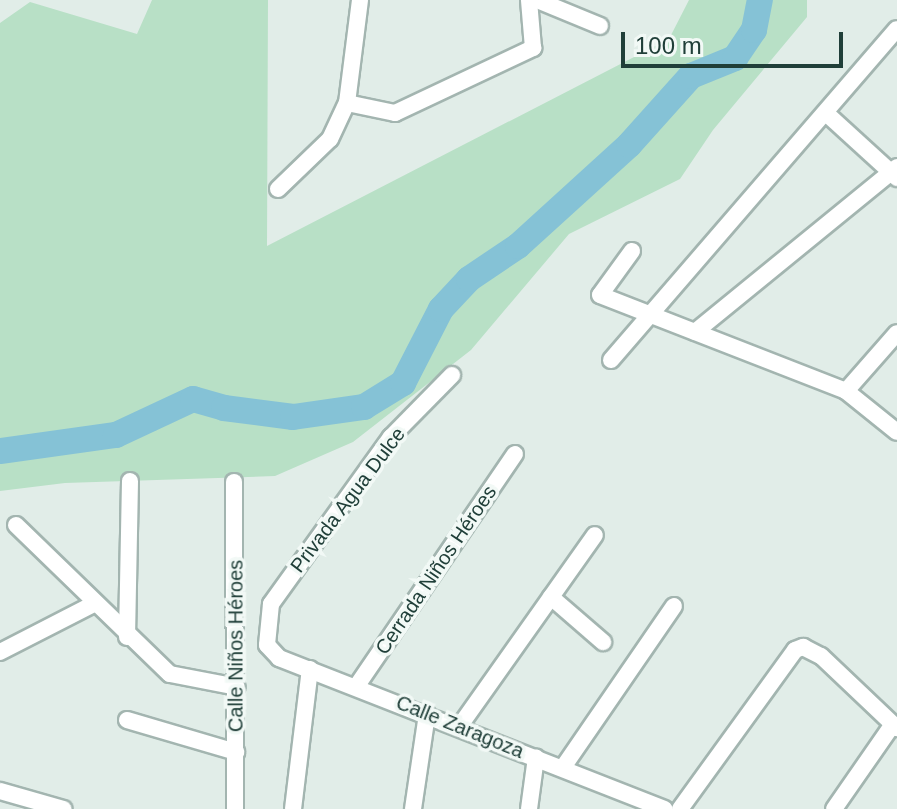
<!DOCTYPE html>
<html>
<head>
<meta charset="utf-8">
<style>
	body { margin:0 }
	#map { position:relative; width:897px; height:809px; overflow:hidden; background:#e1ede8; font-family:Helvetica,sans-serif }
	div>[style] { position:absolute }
	.green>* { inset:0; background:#b8e0c6 }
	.river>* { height:26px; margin:-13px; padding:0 13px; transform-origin:13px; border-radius:13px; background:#85c2d6 }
	.roads { filter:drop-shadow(2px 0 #a3b5b0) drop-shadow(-2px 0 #a3b5b0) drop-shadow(0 2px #a3b5b0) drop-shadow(0 -2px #a3b5b0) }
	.minor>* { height:16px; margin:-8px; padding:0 8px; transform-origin:8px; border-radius:8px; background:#fff }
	span { translate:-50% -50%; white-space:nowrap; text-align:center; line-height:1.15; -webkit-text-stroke:7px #f2f9f6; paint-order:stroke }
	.street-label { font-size:20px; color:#203f39 }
	.scale { position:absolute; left:621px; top:32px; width:222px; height:36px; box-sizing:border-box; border:4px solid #203f39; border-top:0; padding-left:10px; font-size:24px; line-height:28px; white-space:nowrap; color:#203f39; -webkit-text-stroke:6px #f2f9f6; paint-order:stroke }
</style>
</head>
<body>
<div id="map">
	<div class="green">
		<i style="clip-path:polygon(152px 0,268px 0,267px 246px,669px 39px,689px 0,807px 0,807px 17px,713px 130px,680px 179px,569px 234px,471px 350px,353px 442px,275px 476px,65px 483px,0 491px,0 23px,30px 2px,137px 34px)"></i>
	</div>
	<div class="river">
		<i style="left:0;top:451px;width:117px;rotate:-7.9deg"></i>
		<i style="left:116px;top:435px;width:85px;rotate:-25.1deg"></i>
		<i style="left:193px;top:399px;width:32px;rotate:16deg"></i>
		<i style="left:224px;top:408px;width:70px;rotate:7.4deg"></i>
		<i style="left:293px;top:417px;width:72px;rotate:-8deg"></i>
		<i style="left:364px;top:407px;width:46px;rotate:-31.6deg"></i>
		<i style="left:403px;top:383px;width:83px;rotate:-62.8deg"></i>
		<i style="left:441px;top:309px;width:41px;rotate:-47deg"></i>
		<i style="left:469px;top:279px;width:59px;rotate:-34deg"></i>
		<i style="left:518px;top:246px;width:150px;rotate:-42.3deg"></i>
		<i style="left:629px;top:145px;width:93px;rotate:-48.1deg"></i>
		<i style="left:691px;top:76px;width:48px;rotate:-22.2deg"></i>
		<i style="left:735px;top:58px;width:34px;rotate:-56deg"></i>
		<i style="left:754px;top:30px;width:31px;rotate:-79deg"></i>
	</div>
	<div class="roads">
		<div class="minor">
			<i style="left:537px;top:0;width:68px;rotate:22.4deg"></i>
			<i style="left:347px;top:103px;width:49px;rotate:11.8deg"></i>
			<i style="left:395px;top:113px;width:153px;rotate:-25.2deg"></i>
			<i style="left:533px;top:48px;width:48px;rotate:-94.8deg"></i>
			<i style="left:827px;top:114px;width:95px;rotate:42.4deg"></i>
			<i style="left:278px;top:189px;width:72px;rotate:-43.9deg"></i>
			<i style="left:330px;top:139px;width:40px;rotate:-65deg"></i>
			<i style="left:347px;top:103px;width:104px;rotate:-82.8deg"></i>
			<i style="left:632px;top:251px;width:54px;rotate:126deg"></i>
			<i style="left:600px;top:295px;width:264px;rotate:21.3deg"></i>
			<i style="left:846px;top:391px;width:65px;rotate:38.8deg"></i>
			<i style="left:695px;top:332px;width:261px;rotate:-39.2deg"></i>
			<i style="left:611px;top:360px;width:437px;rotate:-49.2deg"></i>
			<i style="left:452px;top:375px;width:87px;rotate:134.5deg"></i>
			<i style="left:391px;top:437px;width:206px;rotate:125.7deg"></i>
			<i style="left:271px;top:604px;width:41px;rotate:95.6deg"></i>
			<i style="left:267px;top:645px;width:18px;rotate:47deg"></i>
			<i style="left:279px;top:658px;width:414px;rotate:21.4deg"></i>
			<i style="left:846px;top:391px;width:77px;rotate:-48.7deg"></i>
			<i style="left:234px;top:482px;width:327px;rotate:89.8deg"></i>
			<i style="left:16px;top:525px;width:214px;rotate:44.1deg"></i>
			<i style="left:170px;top:674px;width:68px;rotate:11deg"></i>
			<i style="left:551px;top:597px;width:69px;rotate:40.9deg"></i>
			<i style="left:127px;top:637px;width:156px;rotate:-88.9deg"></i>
			<i style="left:0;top:652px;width:106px;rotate:-27.1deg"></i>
			<i style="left:356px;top:687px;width:282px;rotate:-55.7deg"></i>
			<i style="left:127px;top:720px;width:114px;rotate:16.4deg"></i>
			<i style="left:459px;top:727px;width:235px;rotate:-54.7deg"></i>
			<i style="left:564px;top:766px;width:194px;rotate:-55.5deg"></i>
			<i style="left:0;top:791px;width:66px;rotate:15.9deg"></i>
			<i style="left:293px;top:809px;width:141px;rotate:-83.1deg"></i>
			<i style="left:413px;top:809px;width:96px;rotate:-81.6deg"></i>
			<i style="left:529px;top:809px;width:52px;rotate:-82.3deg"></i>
			<i style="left:680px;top:809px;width:196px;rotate:-54.1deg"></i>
			<i style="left:795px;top:650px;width:9px;rotate:-21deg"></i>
			<i style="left:803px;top:647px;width:20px;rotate:27deg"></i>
			<i style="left:821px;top:656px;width:105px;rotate:43.5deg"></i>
			<i style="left:834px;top:809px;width:103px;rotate:-55.2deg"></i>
		</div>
	</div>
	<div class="street-label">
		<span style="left:348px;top:500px;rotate:-53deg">Privada Agua Dulce</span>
		<span style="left:436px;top:570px;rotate:-56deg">Cerrada Niños Héroes</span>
		<span style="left:236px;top:646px;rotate:-90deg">Calle Niños Héroes</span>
		<span style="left:460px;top:727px;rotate:22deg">Calle Zaragoza</span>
	</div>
	<div class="scale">100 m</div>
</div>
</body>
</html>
